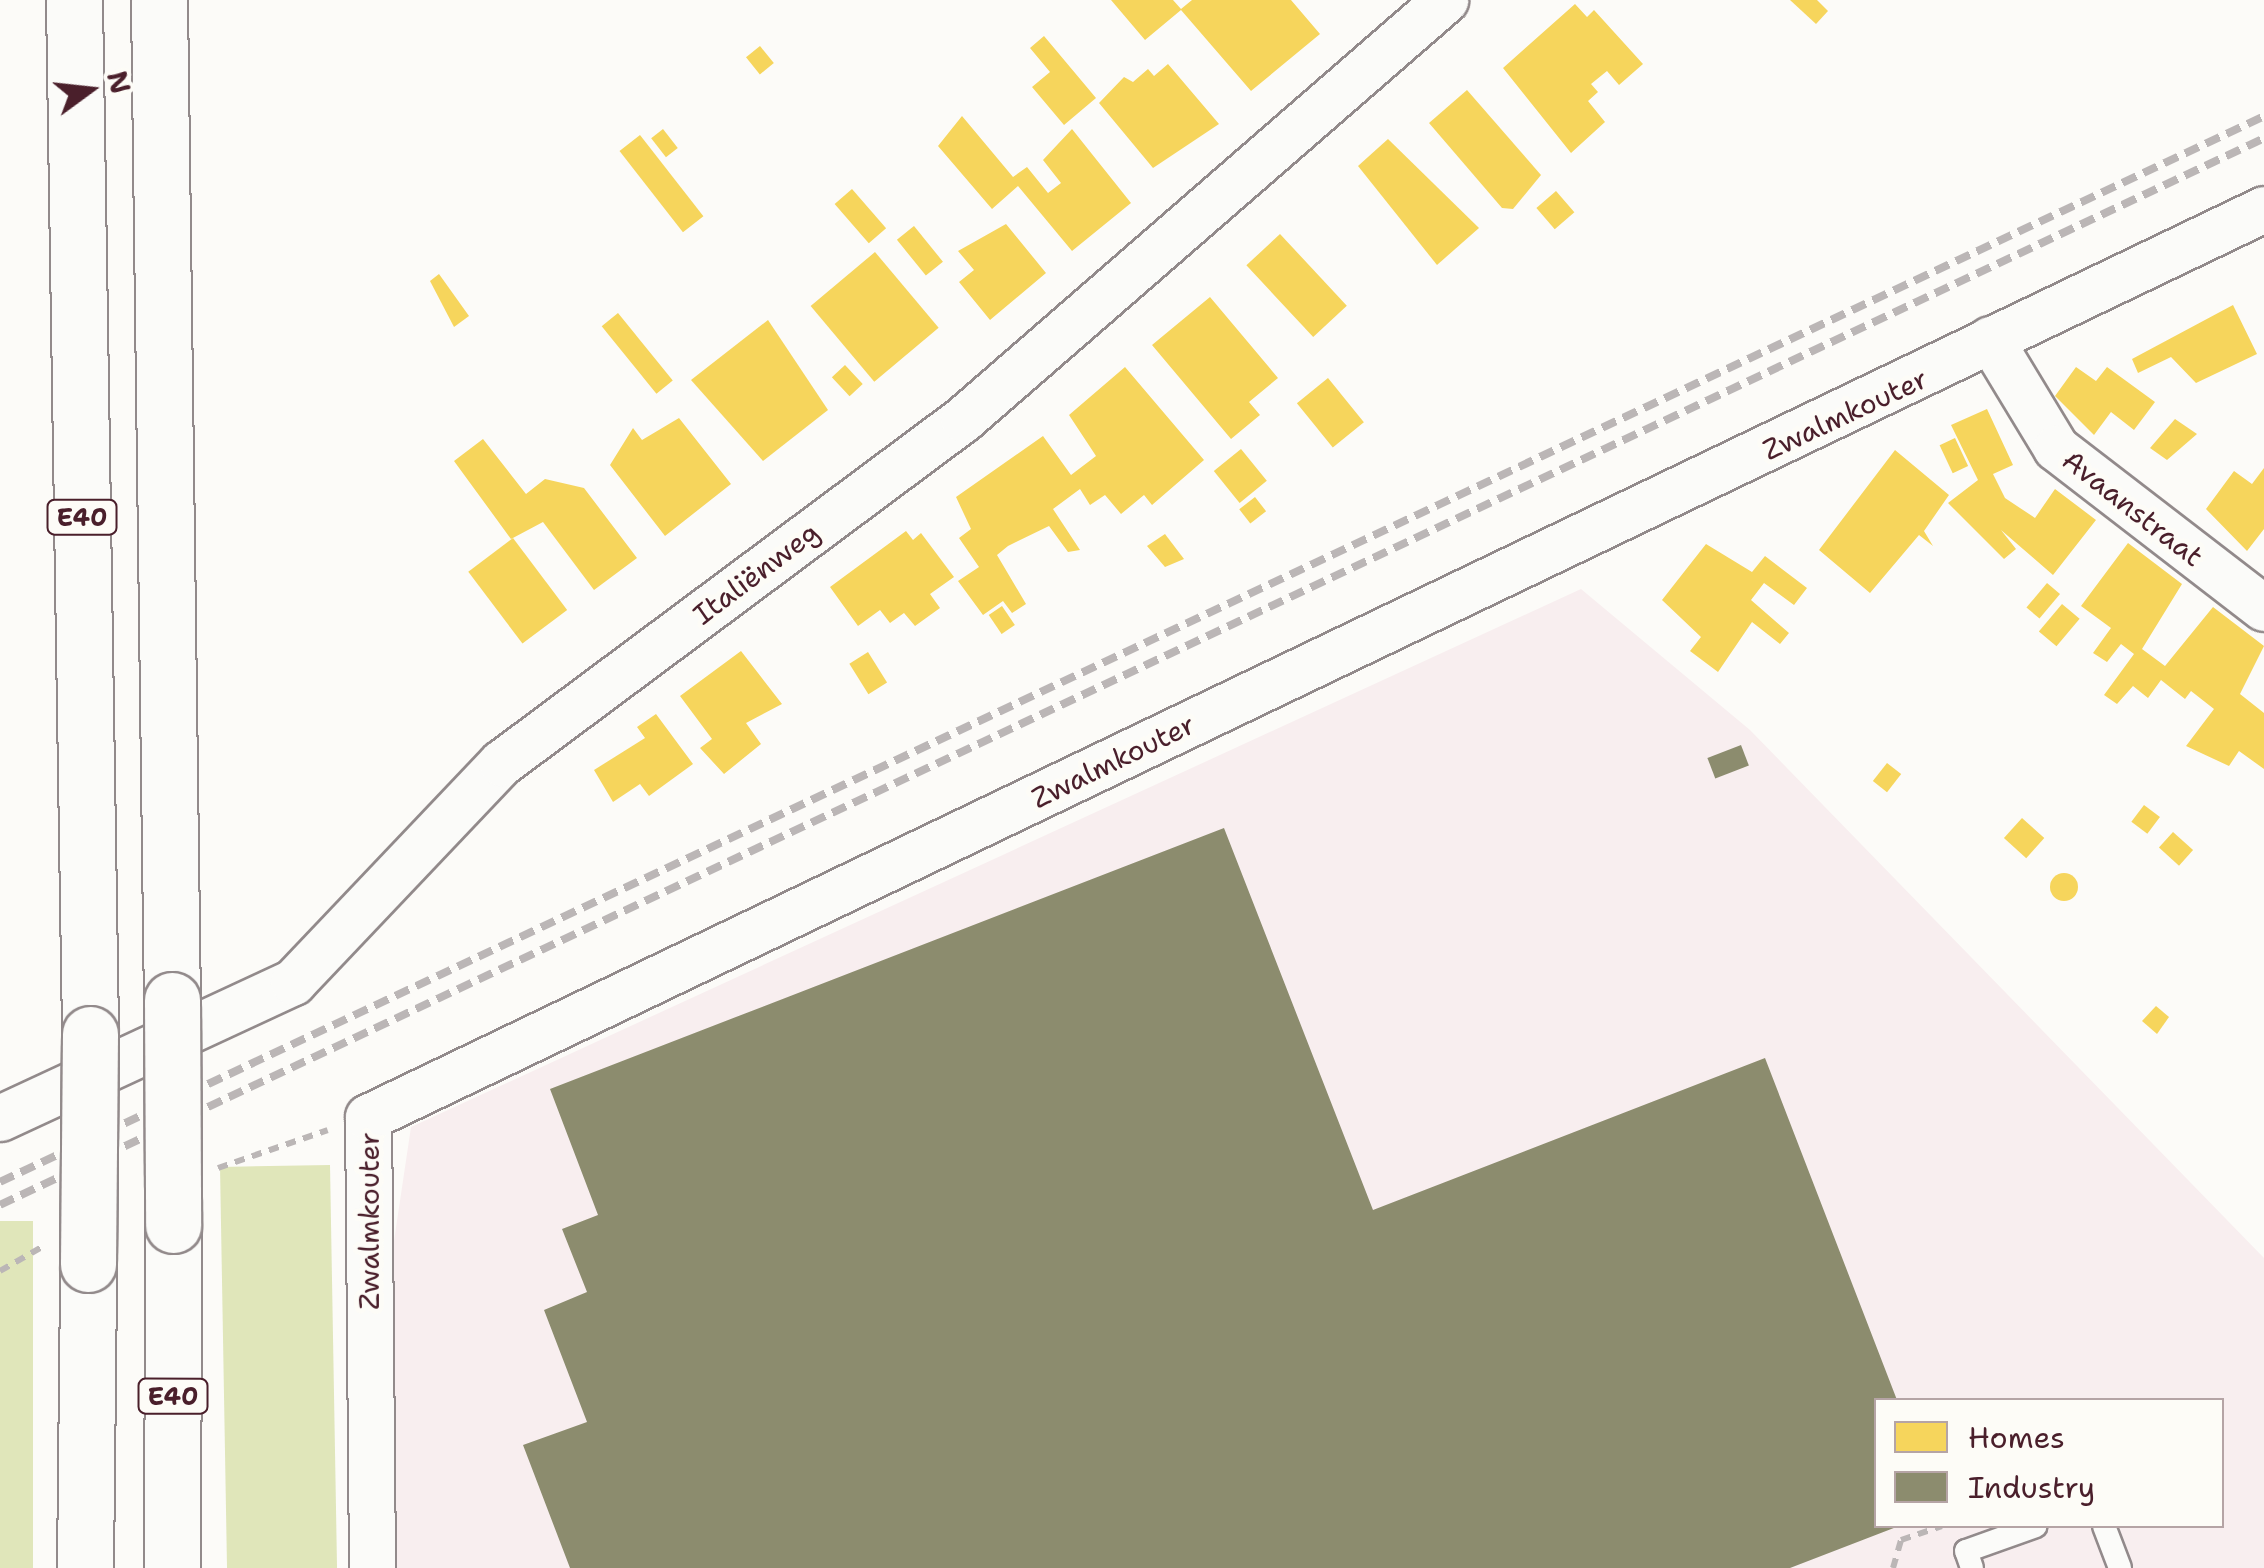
<!DOCTYPE html>
<html>
<head>
<meta charset="utf-8">
<style>
	body { margin:0 }
	#map { position:relative; width:2264px; height:1568px; overflow:hidden; background:#fcfbf8; font-family:"Shantell Sans",sans-serif }
	div>[style] { position:absolute }
	.built>* { inset:0; background:#f8eeef }
	.green>* { inset:0; background:#e0e6ba; transform-origin:0 0 }
	.homes>* { inset:0; background:#f6d55c; transform-origin:0 0 }
	.round { border-radius:50% }
	.industry>* { inset:0; background:#8c8c6e; transform-origin:0 0 }
	.path>* { height:6px; margin-top:-3px; transform-origin:0; background:repeating-linear-gradient(90deg,#bbb6b6 0 10px,transparent 0 18px) }
	.roads { filter:drop-shadow(2px 0 #928a8b) drop-shadow(-2px 0 #928a8b) drop-shadow(0 2px #928a8b) drop-shadow(0 -2px #928a8b) }
	.service>* { height:22px; margin:-11px; padding:0 11px; transform-origin:11px; border-radius:11px; background:#fbfbf9 }
	.minor>* { height:45px; margin:-22.5px; padding:0 22.5px; transform-origin:22.5px; border-radius:22.5px; background:#fbfbf9 }
	.motorway>* { height:55px; margin:-27.5px; padding:0 27.5px; transform-origin:27.5px; border-radius:27.5px; background:#fbfbf9 }
	.rail>* { height:8px; margin-top:-4px; transform-origin:0; background:repeating-linear-gradient(90deg,#bbb6b6 0 15px,transparent 0 23px) }
	.bridges { filter:drop-shadow(2px 0 #928a8b) drop-shadow(-2px 0 #928a8b) drop-shadow(0 2px #928a8b) drop-shadow(0 -2px #928a8b) }
	.motorway-bridge>* { height:55px; margin:-27.5px; padding:0 27.5px; transform-origin:27.5px; border-radius:27.5px; background:#fbfbf9 }
	span { translate:-50% -50%; white-space:nowrap; text-align:center; line-height:1.15; -webkit-text-stroke:10px #fdfcf7; paint-order:stroke }
	.shield-label span { padding:2px 8px; background:#fdfcf7; border:2px solid; border-radius:8px; -webkit-text-stroke-width:0 }
	.shield-label { font-size:25px; color:#4a1f2b; font-weight:700 }
	.street-label { font-size:28px; color:#4a1f2b }
	.legend { position:absolute; left:1874px; top:1398px; width:350px; height:130px; box-sizing:border-box; background:#fdfcf7; border:2px solid #b5a4a5; margin:0; padding:12px 18px; list-style:none; font-size:30px; color:#4a1f2b }
	.legend li { display:flex; align-items:center; gap:20px; height:50px }
	.legend b { width:50px; border:2px solid #b5a4a5 }
	.north { position:absolute; left:40px; top:40px; width:100px; height:100px; -webkit-text-stroke:8px #fdfcf7; paint-order:stroke; rotate:75deg; font-size:28px; font-weight:700; line-height:40px; text-align:center; color:#4a1f2b }
	.north::after { content:''; display:block; margin:auto; width:35px; height:45px; background:#4a1f2b; clip-path:polygon(50% 0,100% 100%,50% 72%,0 100%) }
</style>
</head>
<body>
<div id="map">
	<div class="built">
		<i style="clip-path:polygon(evenodd,1581px 589px,1750px 730px,2264px 1258px,2264px 1568px,389px 1568px,394px 1241px,411px 1127px,1581px 589px,1876px 1400px,2222px 1400px,2222px 1526px,1876px 1526px,1876px 1400px)"></i>
	</div>
	<div class="green">
		<i style="left:330px;top:1165px;width:403px;height:110px;rotate:89deg"></i>
		<i style="left:33px;top:1221px;width:347px;height:36px;rotate:90deg"></i>
	</div>
	<div class="homes">
		<i style="clip-path:polygon(1111px 0,1173px 0,1181px 9px,1192px 0,1291px 0,1320px 34px,1251px 91px,1181px 10px,1145px 40px)"></i>
		<i style="clip-path:polygon(1790px 0,1817px 0,1828px 11px,1816px 24px)"></i>
		<i style="clip-path:polygon(1575px 4px,1587px 17px,1594px 10px,1643px 64px,1619px 85px,1607px 71px,1591px 84px,1598px 92px,1588px 101px,1605px 122px,1571px 153px,1503px 68px)"></i>
		<i style="clip-path:polygon(1044px 36px,1096px 98px,1064px 125px,1032px 87px,1050px 72px,1030px 48px)"></i>
		<i style="left:760px;top:46px;width:22px;height:18px;rotate:51deg"></i>
		<i style="clip-path:polygon(1168px 64px,1219px 124px,1153px 168px,1099px 103px,1124px 77px,1133px 82px,1148px 69px,1154px 76px)"></i>
		<i style="clip-path:polygon(1467px 90px,1541px 175px,1513px 209px,1502px 208px,1429px 123px)"></i>
		<i style="clip-path:polygon(962px 116px,1013px 177px,1027px 167px,1048px 193px,1061px 183px,1043px 160px,1072px 129px,1131px 203px,1072px 251px,1018px 186px,992px 209px,938px 146px)"></i>
		<i style="left:663px;top:129px;width:24px;height:15px;rotate:52deg"></i>
		<i style="left:640px;top:135px;width:103px;height:26px;rotate:52deg"></i>
		<i style="clip-path:polygon(1388px 139px,1479px 228px,1437px 265px,1358px 166px)"></i>
		<i style="left:852px;top:189px;width:52px;height:23px;rotate:49deg"></i>
		<i style="left:1556px;top:191px;width:28px;height:26px;rotate:49deg"></i>
		<i style="clip-path:polygon(1006px 224px,1046px 273px,990px 320px,959px 282px,974px 270px,958px 251px)"></i>
		<i style="left:914px;top:226px;width:46px;height:22px;rotate:51deg"></i>
		<i style="left:1280px;top:234px;width:98px;height:46px;rotate:47deg"></i>
		<i style="left:875px;top:252px;width:99px;height:84px;rotate:50deg"></i>
		<i style="clip-path:polygon(439px 274px,469px 316px,454px 327px,430px 281px)"></i>
		<i style="clip-path:polygon(1210px 297px,1278px 378px,1249px 402px,1260px 415px,1231px 439px,1152px 345px)"></i>
		<i style="clip-path:polygon(2233px 305px,2257px 354px,2196px 383px,2171px 357px,2138px 373px,2132px 359px)"></i>
		<i style="left:618px;top:313px;width:87px;height:21px;rotate:51deg"></i>
		<i style="clip-path:polygon(768px 320px,828px 410px,763px 461px,691px 380px)"></i>
		<i style="left:845px;top:365px;width:26px;height:18px;rotate:47deg"></i>
		<i style="clip-path:polygon(1125px 367px,1204px 460px,1152px 505px,1144px 495px,1121px 514px,1105px 495px,1090px 505px,1080px 489px,1053px 509px,1080px 550px,1068px 552px,1049px 526px,1008px 546px,997px 555px,1026px 604px,1012px 613px,1003px 601px,983px 615px,958px 581px,979px 567px,959px 538px,971px 529px,956px 497px,1043px 436px,1071px 475px,1096px 456px,1069px 415px)"></i>
		<i style="clip-path:polygon(2076px 367px,2096px 381px,2107px 367px,2155px 402px,2134px 430px,2111px 412px,2094px 435px,2055px 396px)"></i>
		<i style="left:1328px;top:378px;width:57px;height:40px;rotate:51deg"></i>
		<i style="clip-path:polygon(1987px 409px,2013px 465px,1993px 474px,2005px 498px,2035px 518px,2055px 489px,2096px 520px,2053px 575px,2001px 530px,2016px 549px,2004px 559px,1948px 503px,1978px 480px,1951px 425px)"></i>
		<i style="clip-path:polygon(679px 418px,731px 484px,665px 536px,610px 465px,633px 428px,642px 440px)"></i>
		<i style="clip-path:polygon(2175px 419px,2197px 434px,2167px 460px,2150px 448px)"></i>
		<i style="left:1955px;top:438px;width:31px;height:17px;rotate:65deg"></i>
		<i style="clip-path:polygon(483px 439px,526px 494px,545px 479px,584px 488px,637px 558px,594px 590px,543px 522px,511px 539px,454px 461px)"></i>
		<i style="left:1241px;top:449px;width:41px;height:35px;rotate:51deg"></i>
		<i style="clip-path:polygon(1895px 450px,1949px 495px,1924px 531px,1933px 546px,1919px 535px,1870px 593px,1819px 550px)"></i>
		<i style="clip-path:polygon(2264px 468px,2264px 529px,2247px 551px,2206px 509px,2234px 471px,2252px 484px)"></i>
		<i style="left:1255px;top:497px;width:18px;height:20px;rotate:52deg"></i>
		<i style="clip-path:polygon(906px 531px,913px 540px,921px 533px,954px 577px,930px 594px,940px 608px,915px 626px,904px 613px,890px 623px,880px 610px,858px 626px,830px 587px)"></i>
		<i style="clip-path:polygon(1165px 534px,1184px 559px,1165px 567px,1147px 546px)"></i>
		<i style="left:513px;top:538px;width:90px;height:56px;rotate:53deg"></i>
		<i style="clip-path:polygon(2128px 543px,2182px 584px,2142px 649px,2165px 666px,2213px 607px,2264px 646px,2240px 694px,2264px 713px,2264px 769px,2239px 751px,2229px 766px,2186px 746px,2214px 709px,2191px 691px,2185px 699px,2161px 680px,2148px 698px,2133px 686px,2117px 704px,2104px 695px,2134px 654px,2121px 644px,2107px 662px,2093px 653px,2111px 628px,2081px 606px)"></i>
		<i style="clip-path:polygon(1706px 544px,1752px 572px,1765px 556px,1807px 588px,1794px 605px,1764px 583px,1751px 600px,1789px 633px,1780px 644px,1752px 622px,1718px 672px,1690px 651px,1701px 637px,1662px 600px)"></i>
		<i style="left:2047px;top:583px;width:17px;height:32px;rotate:40deg"></i>
		<i style="left:2062px;top:604px;width:23px;height:36px;rotate:40deg"></i>
		<i style="left:1002px;top:606px;width:23px;height:16px;rotate:56deg"></i>
		<i style="clip-path:polygon(741px 651px,782px 704px,746px 723px,761px 744px,724px 774px,700px 748px,712px 739px,680px 696px)"></i>
		<i style="left:868px;top:652px;width:36px;height:22px;rotate:58deg"></i>
		<i style="clip-path:polygon(656px 714px,693px 764px,649px 796px,640px 784px,613px 802px,594px 770px,645px 738px,637px 727px)"></i>
		<i style="left:1887px;top:763px;width:18px;height:23px;rotate:38deg"></i>
		<i style="left:2144px;top:805px;width:20px;height:21px;rotate:37deg"></i>
		<i style="left:2022px;top:818px;width:30px;height:27px;rotate:42deg"></i>
		<i style="left:2173px;top:832px;width:27px;height:21px;rotate:42deg"></i>
		<i class="round" style="left:2050px;top:873px;width:28px;height:28px"></i>
		<i style="clip-path:polygon(2156px 1006px,2169px 1017px,2157px 1034px,2142px 1021px)"></i>
	</div>
	<div class="industry">
		<i style="left:1741px;top:745px;width:22px;height:36px;rotate:69deg"></i>
		<i style="clip-path:polygon(1224px 828px,1373px 1210px,1765px 1058px,1897px 1400px,1876px 1400px,1876px 1526px,1899px 1526px,1790px 1568px,570px 1568px,523px 1445px,587px 1422px,544px 1310px,587px 1292px,562px 1229px,598px 1215px,550px 1089px)"></i>
	</div>
	<div class="path">
		<i style="left:218px;top:1168px;width:116px;rotate:-19.1deg"></i>
		<i style="left:0;top:1271px;width:48px;rotate:-29.7deg"></i>
		<i style="left:1893px;top:1568px;width:29px;rotate:-74deg"></i>
		<i style="left:1901px;top:1540px;width:43px;rotate:-18.9deg"></i>
	</div>
	<div class="roads">
		<div class="service">
			<i style="left:2104px;top:1526px;width:45px;rotate:69.1deg"></i>
			<i style="left:1972px;top:1568px;width:18px;rotate:-109deg"></i>
			<i style="left:1966px;top:1551px;width:74px;rotate:-19.7deg"></i>
		</div>
		<div class="minor">
			<i style="left:1990px;top:339px;width:127px;rotate:58.8deg"></i>
			<i style="left:2056px;top:448px;width:262px;rotate:37.6deg"></i>
			<i style="left:0;top:1118px;width:323px;rotate:-24.9deg"></i>
			<i style="left:293px;top:982px;width:302px;rotate:-46.5deg"></i>
			<i style="left:501px;top:763px;width:576px;rotate:-36.67deg"></i>
			<i style="left:963px;top:419px;width:639px;rotate:-41deg"></i>
			<i style="left:372px;top:1568px;width:451px;rotate:-90.5deg"></i>
			<i style="left:368px;top:1117px;width:2102px;rotate:-25.59deg"></i>
		</div>
		<div class="motorway">
			<i style="left:74px;top:0;width:1034px;rotate:89.11deg"></i>
			<i style="left:159px;top:0;width:1000px;rotate:89.26deg"></i>
			<i style="left:85px;top:1568px;width:304px;rotate:-89.4deg"></i>
			<i style="left:172px;top:1568px;width:343px;rotate:-89.8deg"></i>
		</div>
	</div>
	<div class="rail">
		<i style="left:0;top:1182px;width:2502px;rotate:-25.21deg"></i>
		<i style="left:0;top:1205px;width:2503px;rotate:-25.23deg"></i>
	</div>
	<div class="bridges">
		<div class="motorway-bridge">
			<i style="left:172px;top:1000px;width:225px;rotate:89.7deg"></i>
			<i style="left:88px;top:1264px;width:230px;rotate:-89.5deg"></i>
		</div>
	</div>
	<div class="shield-label">
		<span style="left:82px;top:517px">E40</span>
		<span style="left:173px;top:1396px">E40</span>
	</div>
	<div class="street-label">
		<span style="left:1845px;top:414px;rotate:-25deg">Zwalmkouter</span>
		<span style="left:2133px;top:508px;rotate:38deg">Avaanstraat</span>
		<span style="left:756px;top:573px;rotate:-37deg">Italiënweg</span>
		<span style="left:1113px;top:761px;rotate:-26deg">Zwalmkouter</span>
		<span style="left:369px;top:1221px;rotate:-90deg">Zwalmkouter</span>
	</div>
	<ul class="legend">
	<li><b style="height:28px;background:#f6d55c"></b>Homes</li>
	<li><b style="height:28px;background:#8c8c6e"></b>Industry</li>
	</ul>
	<div class="north">N</div>
</div>
</body>
</html>
